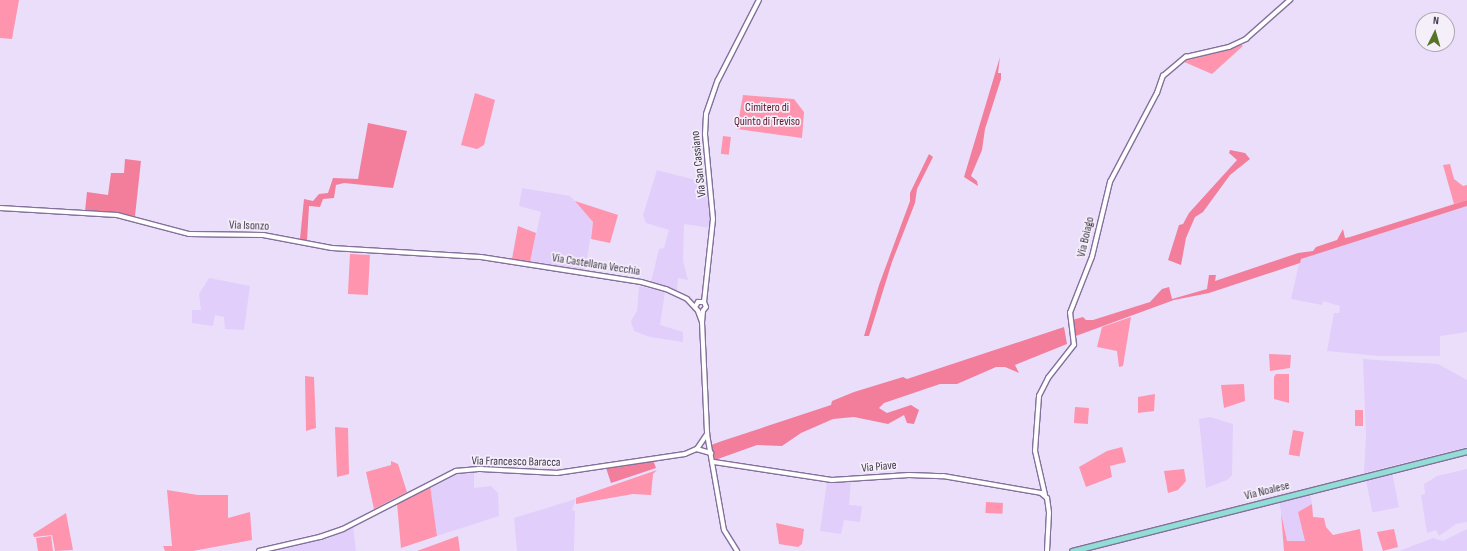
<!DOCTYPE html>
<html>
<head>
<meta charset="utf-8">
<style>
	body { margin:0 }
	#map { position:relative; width:1467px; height:551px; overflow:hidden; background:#ebdefb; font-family:"Sofia Sans Condensed",sans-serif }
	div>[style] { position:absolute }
	.built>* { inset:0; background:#e2cefa; transform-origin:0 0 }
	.green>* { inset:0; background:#fe94ad; transform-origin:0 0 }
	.forest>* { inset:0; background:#f27e9b }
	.roads { filter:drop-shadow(1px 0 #84709b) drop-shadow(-1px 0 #84709b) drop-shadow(0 1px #84709b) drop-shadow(0 -1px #84709b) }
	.tertiary>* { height:3.5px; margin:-1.75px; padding:0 1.75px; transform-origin:1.75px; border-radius:1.75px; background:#fff }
	.secondary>* { height:4px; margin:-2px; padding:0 2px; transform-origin:2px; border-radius:2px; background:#fff }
	.primary>* { height:4.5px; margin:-2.25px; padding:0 2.25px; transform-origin:2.25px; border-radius:2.25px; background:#91ded6 }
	span { translate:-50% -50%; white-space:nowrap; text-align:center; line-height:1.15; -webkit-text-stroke:3.5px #f4eff9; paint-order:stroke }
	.park-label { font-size:12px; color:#5d152d }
	.street-label { font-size:12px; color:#40384b }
	.north { position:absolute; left:1415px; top:12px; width:40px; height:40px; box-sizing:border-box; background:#f4eff9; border:1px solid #aca6b3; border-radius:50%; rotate:5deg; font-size:11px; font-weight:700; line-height:16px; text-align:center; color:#40384b }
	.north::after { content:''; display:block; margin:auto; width:14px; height:18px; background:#597325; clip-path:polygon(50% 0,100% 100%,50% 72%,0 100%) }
</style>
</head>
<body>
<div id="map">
	<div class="built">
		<i style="clip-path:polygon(657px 170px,707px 183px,711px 207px,710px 228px,684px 224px,683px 261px,688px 280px,678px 278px,677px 291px,651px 282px,659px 249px,664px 248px,669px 230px,646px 223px,643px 215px)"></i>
		<i style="clip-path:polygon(522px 188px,570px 196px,584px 210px,593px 222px,585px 271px,530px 262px,541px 212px,519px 206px)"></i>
		<i style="clip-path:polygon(1467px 206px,1467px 332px,1440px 336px,1440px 356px,1379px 356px,1327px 351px,1334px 313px,1339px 313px,1340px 306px,1323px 301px,1322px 305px,1291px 299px,1300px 259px)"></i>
		<i style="clip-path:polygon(209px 278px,250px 286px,244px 330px,225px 329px,224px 317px,215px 315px,213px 326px,192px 323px,192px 310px,201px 310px,199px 294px)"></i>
		<i style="clip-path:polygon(639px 286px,665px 292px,660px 325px,683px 332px,683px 342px,650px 337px,634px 331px,631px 321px,637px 311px)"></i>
		<i style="clip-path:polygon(1363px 359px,1438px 364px,1467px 380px,1467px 447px,1364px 473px,1366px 436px)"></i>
		<i style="clip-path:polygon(1210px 417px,1233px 424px,1232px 475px,1227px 480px,1206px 488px,1199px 419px)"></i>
		<i style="clip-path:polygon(1467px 469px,1467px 522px,1456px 524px,1439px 536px,1436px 530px,1427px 533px,1421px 495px,1425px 494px,1424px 484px,1437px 476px)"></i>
		<i style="clip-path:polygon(474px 471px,474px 488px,491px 486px,498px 493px,499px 516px,437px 536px,430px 485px,456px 473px)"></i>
		<i style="left:1392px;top:472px;width:36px;height:27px;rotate:79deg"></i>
		<i style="clip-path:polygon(851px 481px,849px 505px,862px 506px,860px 522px,844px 520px,841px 534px,820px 531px,827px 482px)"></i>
		<i style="clip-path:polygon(1310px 493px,1312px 504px,1298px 512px,1306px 541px,1287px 542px,1279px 501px)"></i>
		<i style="clip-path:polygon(576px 499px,572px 510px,575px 511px,574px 551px,517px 551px,514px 518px)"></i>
		<i style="clip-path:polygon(353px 525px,356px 551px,272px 551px,330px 538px)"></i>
		<i style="clip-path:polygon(1467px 529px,1467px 551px,1399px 551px,1433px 538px,1443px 541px)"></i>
	</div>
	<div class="green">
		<i style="clip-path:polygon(0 0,19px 0,12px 39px,0 38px)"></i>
		<i style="clip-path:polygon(1240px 44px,1243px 46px,1212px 74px,1182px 61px,1224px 51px)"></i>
		<i style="clip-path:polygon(475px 93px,495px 100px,484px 145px,477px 149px,461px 145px)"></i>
		<i style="clip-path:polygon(743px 95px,794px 99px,804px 112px,802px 138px,737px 129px)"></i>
		<i style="left:723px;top:136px;width:8px;height:18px;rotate:7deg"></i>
		<i style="clip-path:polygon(1450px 164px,1454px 179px,1463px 186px,1467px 185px,1467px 200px,1454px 204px,1443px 165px)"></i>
		<i style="clip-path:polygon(575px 201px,618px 215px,610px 243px,591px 239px,593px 222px)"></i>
		<i style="clip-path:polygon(518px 226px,536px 233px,530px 262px,512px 259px)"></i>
		<i style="left:350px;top:254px;width:20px;height:40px;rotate:3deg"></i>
		<i style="clip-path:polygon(1131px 317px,1123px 366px,1119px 367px,1117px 351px,1097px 347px,1102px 327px)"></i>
		<i style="clip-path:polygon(1269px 354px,1291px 355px,1290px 368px,1270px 371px)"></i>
		<i style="clip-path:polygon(1276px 374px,1289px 374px,1289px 403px,1274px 399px,1274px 377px)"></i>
		<i style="clip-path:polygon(305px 376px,314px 377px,316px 428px,306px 431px)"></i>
		<i style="clip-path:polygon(1244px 384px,1245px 401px,1224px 408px,1221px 385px)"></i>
		<i style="clip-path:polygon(1155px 394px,1154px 411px,1138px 413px,1138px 397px)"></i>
		<i style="left:1075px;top:407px;width:14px;height:16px;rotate:4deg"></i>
		<i style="left:1355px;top:410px;width:8px;height:16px"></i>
		<i style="clip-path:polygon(335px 427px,348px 428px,349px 474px,337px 477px)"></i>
		<i style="left:1293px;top:430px;width:11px;height:25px;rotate:10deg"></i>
		<i style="clip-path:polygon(1122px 447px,1126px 462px,1110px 466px,1112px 477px,1086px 487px,1079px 467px,1107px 451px)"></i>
		<i style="clip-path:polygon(391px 461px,398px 464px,407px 492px,374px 509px,366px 472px,391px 465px)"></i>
		<i style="clip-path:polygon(1184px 469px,1186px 481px,1178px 490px,1168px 493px,1164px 471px)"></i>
		<i style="clip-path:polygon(657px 470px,653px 474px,651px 495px,633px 494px,576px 504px,576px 498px)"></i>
		<i style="clip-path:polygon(430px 485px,437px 536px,401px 548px,397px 503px)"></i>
		<i style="clip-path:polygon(167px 490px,198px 495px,228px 495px,228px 518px,250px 512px,252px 540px,193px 551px,165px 551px,163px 546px,172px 546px)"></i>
		<i style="left:986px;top:502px;width:17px;height:11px;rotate:3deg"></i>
		<i style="clip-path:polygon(1312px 504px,1313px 517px,1324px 518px,1326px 527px,1333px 535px,1360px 529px,1363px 551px,1284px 551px,1281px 513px,1287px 541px,1305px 541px,1298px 512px)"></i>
		<i style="clip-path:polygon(66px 513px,73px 550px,55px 551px,52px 535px,34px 537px,33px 534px)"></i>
		<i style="clip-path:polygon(776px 523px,804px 529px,802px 544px,798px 547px,779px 544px)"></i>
		<i style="clip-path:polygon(1394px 529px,1398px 547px,1383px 551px,1377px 532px)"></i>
		<i style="clip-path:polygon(51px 536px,53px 551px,38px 551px,36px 538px)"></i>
		<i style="clip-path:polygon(458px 536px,460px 551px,417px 551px)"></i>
	</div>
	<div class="forest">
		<i style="clip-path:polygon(1000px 57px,998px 73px,1001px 73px,1001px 79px,985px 129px,982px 150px,971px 176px,977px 181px,978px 186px,964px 177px)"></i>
		<i style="clip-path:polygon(368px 123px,407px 131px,393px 188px,344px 183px,336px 185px,334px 198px,323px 199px,320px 207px,309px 206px,307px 241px,300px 239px,304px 199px,313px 201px,319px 194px,328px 193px,333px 178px,358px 179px)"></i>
		<i style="clip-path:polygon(1230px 150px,1245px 153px,1250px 159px,1230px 175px,1203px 212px,1195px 217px,1186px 238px,1181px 265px,1168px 260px,1179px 225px,1183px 224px,1189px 213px,1237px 160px,1229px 153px)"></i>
		<i style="clip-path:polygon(929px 154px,933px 157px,917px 189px,915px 203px,892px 262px,869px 336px,864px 336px,879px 285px,910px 201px,910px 193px)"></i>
		<i style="clip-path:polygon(125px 159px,141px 161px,135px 216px,85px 211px,87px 192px,108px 195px,111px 173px,124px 173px)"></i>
		<i style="clip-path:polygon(1467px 200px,1467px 206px,1301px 259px,1300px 263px,1209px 293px,1174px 300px,1073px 337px,1068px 321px,1083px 317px,1086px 320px,1093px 320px,1150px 302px,1162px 289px,1169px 287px,1172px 299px,1207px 289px,1209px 275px,1216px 275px,1215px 281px,1298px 253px,1313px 251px,1316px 247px,1337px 240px,1343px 229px,1345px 238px,1350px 237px)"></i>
		<i style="clip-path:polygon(1064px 327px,1067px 344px,1015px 365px,1019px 373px,1005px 367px,996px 367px,957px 384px,940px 384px,884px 403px,879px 408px,887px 413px,911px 405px,919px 410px,914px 424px,907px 423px,904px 415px,888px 424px,854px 417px,833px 419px,801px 433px,782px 446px,757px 445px,715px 460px,711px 445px,722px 441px,831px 405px,832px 401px,854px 392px,903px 377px,907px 379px)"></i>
		<i style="clip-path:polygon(653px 460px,656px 468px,611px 483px,606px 468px)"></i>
	</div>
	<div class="roads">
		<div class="tertiary">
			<i style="left:697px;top:449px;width:18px;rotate:-56deg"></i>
			<i style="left:1045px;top:495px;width:45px;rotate:-102.8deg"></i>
			<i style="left:1035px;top:451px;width:55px;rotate:-85.8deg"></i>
			<i style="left:1039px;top:396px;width:20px;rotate:-63deg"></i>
			<i style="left:1048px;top:378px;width:42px;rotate:-51.8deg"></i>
			<i style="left:1074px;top:345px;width:32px;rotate:-97deg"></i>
			<i style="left:1070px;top:313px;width:60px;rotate:-68.6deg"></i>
			<i style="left:1092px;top:257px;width:77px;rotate:-76.5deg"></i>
			<i style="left:1110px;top:182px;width:101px;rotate:-62.2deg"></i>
			<i style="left:1157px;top:93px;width:18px;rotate:-71deg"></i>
			<i style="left:1163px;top:76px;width:30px;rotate:-40deg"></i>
			<i style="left:1186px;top:57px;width:44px;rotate:-13.1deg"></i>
			<i style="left:1229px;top:47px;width:19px;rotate:-25deg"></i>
			<i style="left:1246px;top:39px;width:59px;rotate:-41.6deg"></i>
			<i style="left:259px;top:551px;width:63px;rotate:-12.9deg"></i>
			<i style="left:320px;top:537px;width:24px;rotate:-19deg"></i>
			<i style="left:343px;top:529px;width:127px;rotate:-27.2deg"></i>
			<i style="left:456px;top:471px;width:25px;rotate:-5deg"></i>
			<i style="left:481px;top:469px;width:76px;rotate:3deg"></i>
			<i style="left:557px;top:473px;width:129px;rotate:-8.4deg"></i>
			<i style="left:685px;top:454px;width:13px;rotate:-23deg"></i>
			<i style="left:697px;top:449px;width:15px;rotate:16deg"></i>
		</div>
		<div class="secondary">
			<i style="left:0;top:208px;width:117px;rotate:3.4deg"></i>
			<i style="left:117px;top:215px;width:74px;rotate:14.8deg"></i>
			<i style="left:189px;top:234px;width:74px;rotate:0.8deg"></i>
			<i style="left:263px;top:235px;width:70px;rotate:10.7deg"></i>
			<i style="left:332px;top:248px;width:149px;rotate:3.5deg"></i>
			<i style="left:481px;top:257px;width:162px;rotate:8.9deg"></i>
			<i style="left:641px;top:282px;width:26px;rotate:16deg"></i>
			<i style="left:666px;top:289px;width:23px;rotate:25deg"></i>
			<i style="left:687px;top:299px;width:16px;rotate:47deg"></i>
			<i style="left:698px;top:311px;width:12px;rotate:70deg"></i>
			<i style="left:704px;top:302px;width:83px;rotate:-83.8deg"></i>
			<i style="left:713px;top:219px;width:85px;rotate:-95.4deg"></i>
			<i style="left:705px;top:134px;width:20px;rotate:-87deg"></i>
			<i style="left:706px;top:114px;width:36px;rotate:-71deg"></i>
			<i style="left:718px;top:80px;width:90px;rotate:-62.9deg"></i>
			<i style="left:695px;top:307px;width:6px;rotate:-59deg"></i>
			<i style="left:698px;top:302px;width:6px"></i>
			<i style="left:704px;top:302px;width:5px;rotate:68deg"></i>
			<i style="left:706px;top:307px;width:6px;rotate:129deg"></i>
			<i style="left:703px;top:311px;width:11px;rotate:95deg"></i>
			<i style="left:702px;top:322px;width:112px;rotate:87.4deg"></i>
			<i style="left:707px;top:434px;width:97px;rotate:80deg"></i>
			<i style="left:724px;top:530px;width:25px;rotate:58deg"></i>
			<i style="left:714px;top:462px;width:119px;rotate:8.7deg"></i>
			<i style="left:832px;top:480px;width:77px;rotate:-3.7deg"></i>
			<i style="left:909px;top:475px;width:34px;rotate:2deg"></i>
			<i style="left:943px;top:476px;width:99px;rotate:9.8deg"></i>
			<i style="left:1041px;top:493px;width:8px;rotate:40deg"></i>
			<i style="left:1047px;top:498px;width:15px;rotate:82deg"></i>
			<i style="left:1049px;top:513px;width:38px;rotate:93deg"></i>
		</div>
		<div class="primary">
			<i style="left:1072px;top:551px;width:407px;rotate:-14.2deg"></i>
		</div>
	</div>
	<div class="park-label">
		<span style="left:767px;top:115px">Cimitero di<br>Quinto di Treviso</span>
	</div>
	<div class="street-label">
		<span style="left:699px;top:164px;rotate:-96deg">Via San Cassiano</span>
		<span style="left:249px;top:226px;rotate:2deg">Via Isonzo</span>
		<span style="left:1086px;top:237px;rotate:-77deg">Via Boiago</span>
		<span style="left:596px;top:265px;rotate:9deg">Via Castellana Vecchia</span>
		<span style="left:516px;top:462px;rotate:1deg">Via Francesco Baracca</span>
		<span style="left:879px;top:467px;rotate:-5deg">Via Piave</span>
		<span style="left:1267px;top:491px;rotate:-14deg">Via Noalese</span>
	</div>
	<div class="north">N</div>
</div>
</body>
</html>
